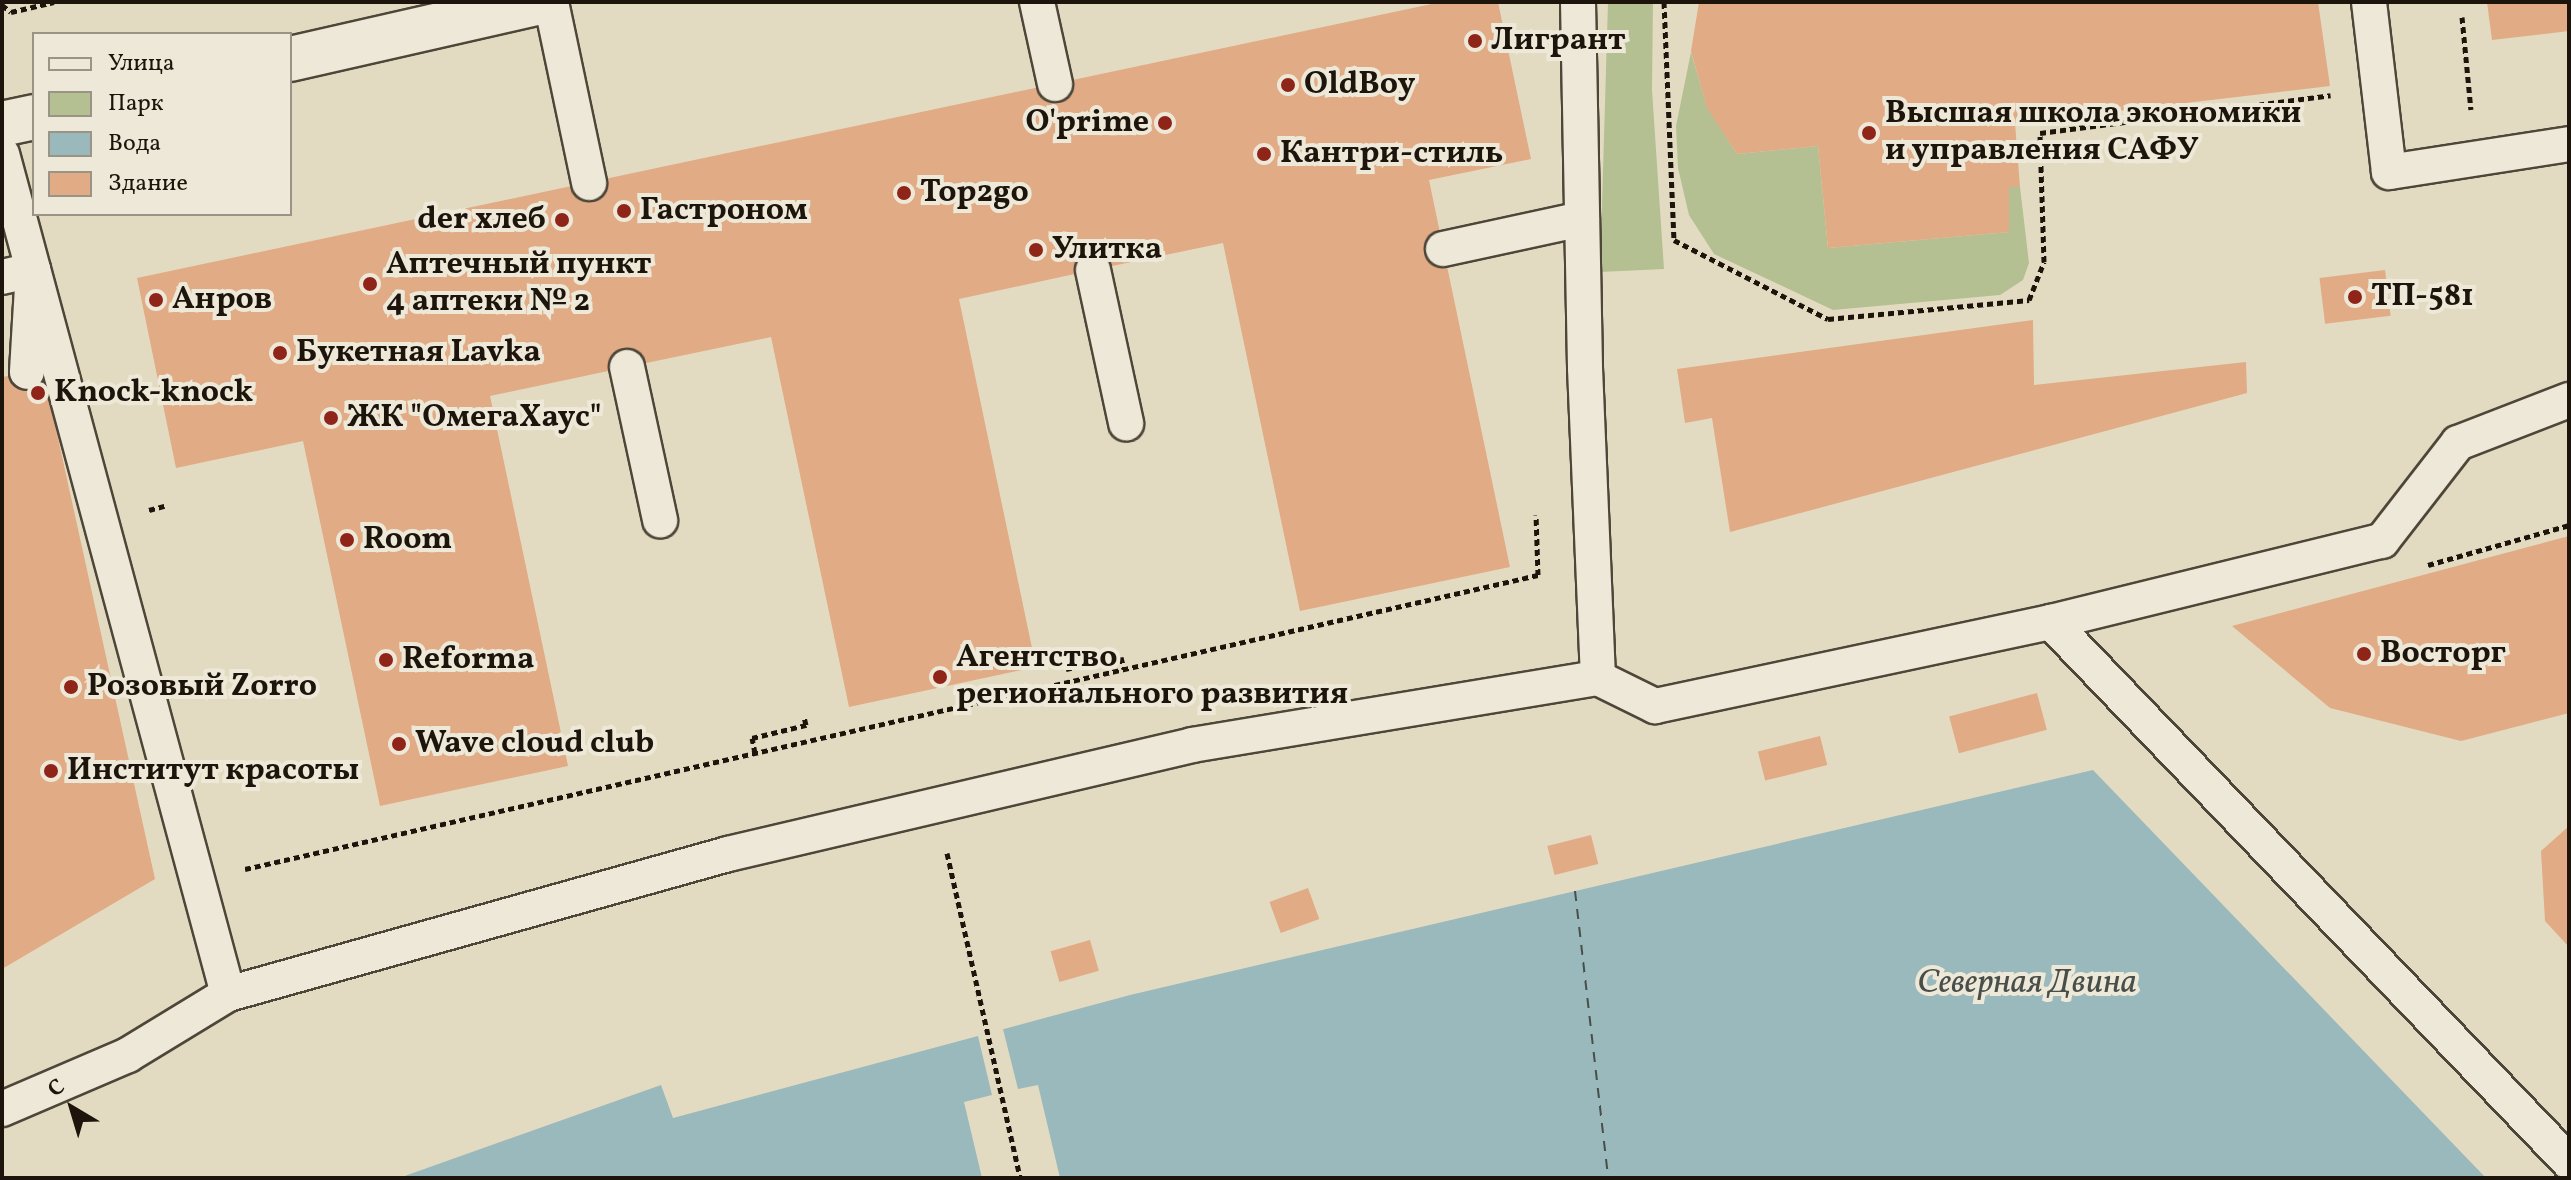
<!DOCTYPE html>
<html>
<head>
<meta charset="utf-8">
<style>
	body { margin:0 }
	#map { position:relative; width:2571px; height:1180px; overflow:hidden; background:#e3dbc1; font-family:Vollkorn,serif }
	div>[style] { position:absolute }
	.green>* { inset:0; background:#b5c092 }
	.water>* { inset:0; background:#99b9bc }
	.pier>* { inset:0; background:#e3dbc1 }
	.ferry>* { height:2px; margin-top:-1px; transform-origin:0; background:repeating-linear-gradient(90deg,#484e4a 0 10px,transparent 0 18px) }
	.building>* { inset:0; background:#e0ab85; transform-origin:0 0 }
	.path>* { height:5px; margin-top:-2.5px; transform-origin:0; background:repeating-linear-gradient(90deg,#1d140c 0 6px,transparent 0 10px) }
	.roads { filter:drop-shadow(2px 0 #4e4639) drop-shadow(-2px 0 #4e4639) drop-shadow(0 2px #4e4639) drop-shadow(0 -2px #4e4639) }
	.lane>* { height:34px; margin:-17px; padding:0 17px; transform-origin:17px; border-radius:17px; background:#ede8d7 }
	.secondary>* { height:44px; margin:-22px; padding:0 22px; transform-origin:22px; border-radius:22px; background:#ede8d7 }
	.dots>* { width:22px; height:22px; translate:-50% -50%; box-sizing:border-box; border:4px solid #ede8d7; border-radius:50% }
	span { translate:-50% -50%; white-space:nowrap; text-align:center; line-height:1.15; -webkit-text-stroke:8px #ede8d7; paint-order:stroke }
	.poi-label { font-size:32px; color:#1d140c; font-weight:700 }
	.left { translate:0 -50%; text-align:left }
	.right { translate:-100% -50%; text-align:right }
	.water-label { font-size:34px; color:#484e4a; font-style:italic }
	.frame { position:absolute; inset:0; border:4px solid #1d140c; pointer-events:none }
	.legend { position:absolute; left:32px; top:32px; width:260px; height:184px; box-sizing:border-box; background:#ede8d7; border:2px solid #9a9386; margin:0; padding:10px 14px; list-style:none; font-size:24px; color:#1d140c }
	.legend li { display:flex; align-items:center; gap:16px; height:40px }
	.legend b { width:40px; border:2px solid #9a9386 }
	.north { position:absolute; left:32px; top:1068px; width:80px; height:80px; -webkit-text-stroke:6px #ede8d7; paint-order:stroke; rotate:322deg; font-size:22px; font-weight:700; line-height:32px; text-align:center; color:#1d140c }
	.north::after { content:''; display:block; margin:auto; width:28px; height:36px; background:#1d140c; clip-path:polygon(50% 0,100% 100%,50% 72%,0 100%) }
</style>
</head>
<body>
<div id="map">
	<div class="green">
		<i style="clip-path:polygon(1608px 2px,1653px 2px,1652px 90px,1664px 269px,1600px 272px)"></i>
		<i style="clip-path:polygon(1691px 52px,1707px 107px,1737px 154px,1818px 146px,1828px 248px,2009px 232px,2009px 187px,2020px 187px,2029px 263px,2023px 280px,2000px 295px,1833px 310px,1714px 254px,1689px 215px,1678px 168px,1676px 126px)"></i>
	</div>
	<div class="water">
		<i style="clip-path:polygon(2093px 770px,2486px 1178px,399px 1178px,661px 1085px,673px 1118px,1130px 995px)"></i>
	</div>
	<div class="pier">
		<i style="clip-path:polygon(1002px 1025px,1018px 1089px,1038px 1085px,1060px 1178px,982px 1178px,964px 1102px,992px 1095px,977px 1032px)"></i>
	</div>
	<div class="ferry">
		<i style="left:1575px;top:891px;width:289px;rotate:83.4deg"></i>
	</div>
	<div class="building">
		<i style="clip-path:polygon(1441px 2px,1498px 2px,1531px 159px,1429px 180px,1510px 567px,1300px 611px,1223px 243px,1093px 270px,959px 299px,1036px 667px,849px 707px,771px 337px,627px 367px,490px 396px,568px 766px,380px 806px,303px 441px,176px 468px,137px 278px)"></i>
		<i style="clip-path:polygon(1699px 2px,2318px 2px,2330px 86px,2015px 123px,2020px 187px,2009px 187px,2009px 232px,1828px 248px,1818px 146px,1737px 154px,1707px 108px,1691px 51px)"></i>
		<i style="clip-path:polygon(2487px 2px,2569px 2px,2569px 31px,2492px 40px)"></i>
		<i style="left:2385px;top:270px;width:46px;height:66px;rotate:83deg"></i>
		<i style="clip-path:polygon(2033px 320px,2034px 385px,2246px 362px,2247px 393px,1730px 532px,1712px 418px,1685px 423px,1677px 369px)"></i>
		<i style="clip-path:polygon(43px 370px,155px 879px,2px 969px,2px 377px)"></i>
		<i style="clip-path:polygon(2569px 536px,2569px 713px,2461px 741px,2330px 708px,2232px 626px)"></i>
		<i style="left:2037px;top:693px;width:38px;height:91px;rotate:75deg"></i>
		<i style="left:1820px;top:736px;width:30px;height:64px;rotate:76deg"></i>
		<i style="clip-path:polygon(2569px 826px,2569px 947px,2545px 921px,2541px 851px)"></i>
		<i style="left:1591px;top:835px;width:30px;height:45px;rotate:76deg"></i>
		<i style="left:1308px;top:888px;width:33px;height:41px;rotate:70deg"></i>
		<i style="left:1090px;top:940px;width:32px;height:41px;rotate:74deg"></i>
	</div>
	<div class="path">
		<i style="left:1664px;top:2px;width:238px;rotate:87.6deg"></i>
		<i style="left:1674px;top:240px;width:173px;rotate:27.2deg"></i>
		<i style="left:1828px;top:319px;width:202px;rotate:-5.4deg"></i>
		<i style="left:2029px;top:300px;width:41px;rotate:-68.5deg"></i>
		<i style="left:2044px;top:262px;width:129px;rotate:-91.8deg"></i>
		<i style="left:2040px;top:133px;width:293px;rotate:-7.4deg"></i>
		<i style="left:2px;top:5px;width:11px;rotate:38deg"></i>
		<i style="left:11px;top:12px;width:44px;rotate:-13.1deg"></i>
		<i style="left:2462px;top:17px;width:93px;rotate:84.5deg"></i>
		<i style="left:149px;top:510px;width:16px;rotate:-15deg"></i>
		<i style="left:2428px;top:565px;width:147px;rotate:-15.8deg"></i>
		<i style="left:1066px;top:661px;width:8px;rotate:90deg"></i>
		<i style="left:1066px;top:669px;width:56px;rotate:-12.3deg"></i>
		<i style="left:1121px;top:657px;width:12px;rotate:76deg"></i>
		<i style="left:755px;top:753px;width:15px;rotate:-101deg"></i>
		<i style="left:752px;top:738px;width:56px;rotate:-13.5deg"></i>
		<i style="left:806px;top:725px;width:9px;rotate:-103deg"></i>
		<i style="left:947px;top:853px;width:333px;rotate:77.3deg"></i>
		<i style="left:245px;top:869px;width:1326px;rotate:-12.81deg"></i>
		<i style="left:1538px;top:575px;width:60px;rotate:-91.9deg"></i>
	</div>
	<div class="roads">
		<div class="lane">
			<i style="left:551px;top:2px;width:185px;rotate:78.1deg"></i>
			<i style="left:1037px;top:2px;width:84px;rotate:77.6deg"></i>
			<i style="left:1578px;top:2px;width:366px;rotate:88.9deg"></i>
			<i style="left:1585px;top:368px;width:310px;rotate:87.6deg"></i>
			<i style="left:2369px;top:2px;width:171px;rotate:83.3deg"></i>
			<i style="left:2389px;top:172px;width:182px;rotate:-8.8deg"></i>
			<i style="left:2px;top:154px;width:870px;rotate:74.94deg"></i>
			<i style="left:1443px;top:249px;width:142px;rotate:-12.2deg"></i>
			<i style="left:1093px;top:270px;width:157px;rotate:77.8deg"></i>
			<i style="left:2px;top:277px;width:32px;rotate:-13deg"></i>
			<i style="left:33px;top:270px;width:102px;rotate:93.4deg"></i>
			<i style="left:627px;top:367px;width:157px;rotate:77.8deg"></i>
			<i style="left:2051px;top:622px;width:341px;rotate:-13.8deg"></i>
			<i style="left:2382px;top:541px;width:124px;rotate:-52.2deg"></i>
			<i style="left:2458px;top:443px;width:119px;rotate:-21.2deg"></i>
			<i style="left:2px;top:1109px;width:137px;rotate:-23.2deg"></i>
			<i style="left:128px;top:1055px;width:117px;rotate:-31.4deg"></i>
			<i style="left:228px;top:994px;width:519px;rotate:-15.64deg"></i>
			<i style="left:728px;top:854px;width:477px;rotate:-13.2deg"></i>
			<i style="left:1192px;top:745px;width:411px;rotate:-9.4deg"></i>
			<i style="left:1598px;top:678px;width:64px;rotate:26.2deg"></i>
			<i style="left:1655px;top:706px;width:405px;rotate:-12deg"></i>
			<i style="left:2051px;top:622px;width:748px;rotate:46.19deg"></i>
		</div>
		<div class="secondary">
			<i style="left:290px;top:59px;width:256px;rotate:-12.8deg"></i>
			<i style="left:2px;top:124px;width:33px;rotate:-12deg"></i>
		</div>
	</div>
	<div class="dots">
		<i style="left:1475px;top:41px;background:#8f2418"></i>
		<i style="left:1288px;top:85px;background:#8f2418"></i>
		<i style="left:1165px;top:123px;background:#8f2418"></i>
		<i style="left:1869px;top:133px;background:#8f2418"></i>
		<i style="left:1264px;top:154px;background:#8f2418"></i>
		<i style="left:904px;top:193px;background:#8f2418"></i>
		<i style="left:624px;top:211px;background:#8f2418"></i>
		<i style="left:562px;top:220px;background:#8f2418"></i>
		<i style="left:1036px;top:250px;background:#8f2418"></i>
		<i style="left:370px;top:284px;background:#8f2418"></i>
		<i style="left:2355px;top:297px;background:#8f2418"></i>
		<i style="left:156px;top:300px;background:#8f2418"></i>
		<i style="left:280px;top:353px;background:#8f2418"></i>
		<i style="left:38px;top:393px;background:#8f2418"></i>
		<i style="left:331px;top:418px;background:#8f2418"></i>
		<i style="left:347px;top:540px;background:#8f2418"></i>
		<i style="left:2364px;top:654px;background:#8f2418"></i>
		<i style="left:386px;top:660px;background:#8f2418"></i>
		<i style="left:940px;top:677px;background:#8f2418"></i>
		<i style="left:71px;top:687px;background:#8f2418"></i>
		<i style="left:399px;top:744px;background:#8f2418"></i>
		<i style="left:51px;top:771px;background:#8f2418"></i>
	</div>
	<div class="poi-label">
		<span class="left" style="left:1491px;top:41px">Лигрант</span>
		<span class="left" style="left:1304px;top:85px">OldBoy</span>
		<span class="left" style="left:1885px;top:133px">Высшая школа экономики<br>и управления САФУ</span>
		<span class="right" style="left:1149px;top:123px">O'prime</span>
		<span class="left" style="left:1280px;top:154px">Кантри-стиль</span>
		<span class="left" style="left:920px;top:193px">Top2go</span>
		<span class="left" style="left:640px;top:211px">Гастроном</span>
		<span class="right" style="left:546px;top:220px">der хлеб</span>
		<span class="left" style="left:1052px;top:250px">Улитка</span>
		<span class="left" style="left:386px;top:284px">Аптечный пункт<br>4 аптеки № 2</span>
		<span class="left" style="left:2371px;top:297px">ТП-581</span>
		<span class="left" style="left:172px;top:300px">Анров</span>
		<span class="left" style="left:296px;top:353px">Букетная Lavka</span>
		<span class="left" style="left:54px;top:393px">Knock-knock</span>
		<span class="left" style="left:347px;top:418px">ЖК "ОмегаХаус"</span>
		<span class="left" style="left:363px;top:540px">Room</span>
		<span class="left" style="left:2380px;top:654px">Восторг</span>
		<span class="left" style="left:956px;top:677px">Агентство<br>регионального развития</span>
		<span class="left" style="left:402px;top:660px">Reforma</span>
		<span class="left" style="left:87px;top:687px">Розовый Zorro</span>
		<span class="left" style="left:415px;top:744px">Wave cloud club</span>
		<span class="left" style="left:67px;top:771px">Институт красоты</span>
	</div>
	<div class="water-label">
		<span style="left:2027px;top:984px">Северная Двина</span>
	</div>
	<div class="frame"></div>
	<ul class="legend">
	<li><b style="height:10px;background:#ede8d7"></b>Улица</li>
	<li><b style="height:22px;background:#b5c092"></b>Парк</li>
	<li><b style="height:22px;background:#99b9bc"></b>Вода</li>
	<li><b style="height:22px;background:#e0ab85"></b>Здание</li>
	</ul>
	<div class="north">С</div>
</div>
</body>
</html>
